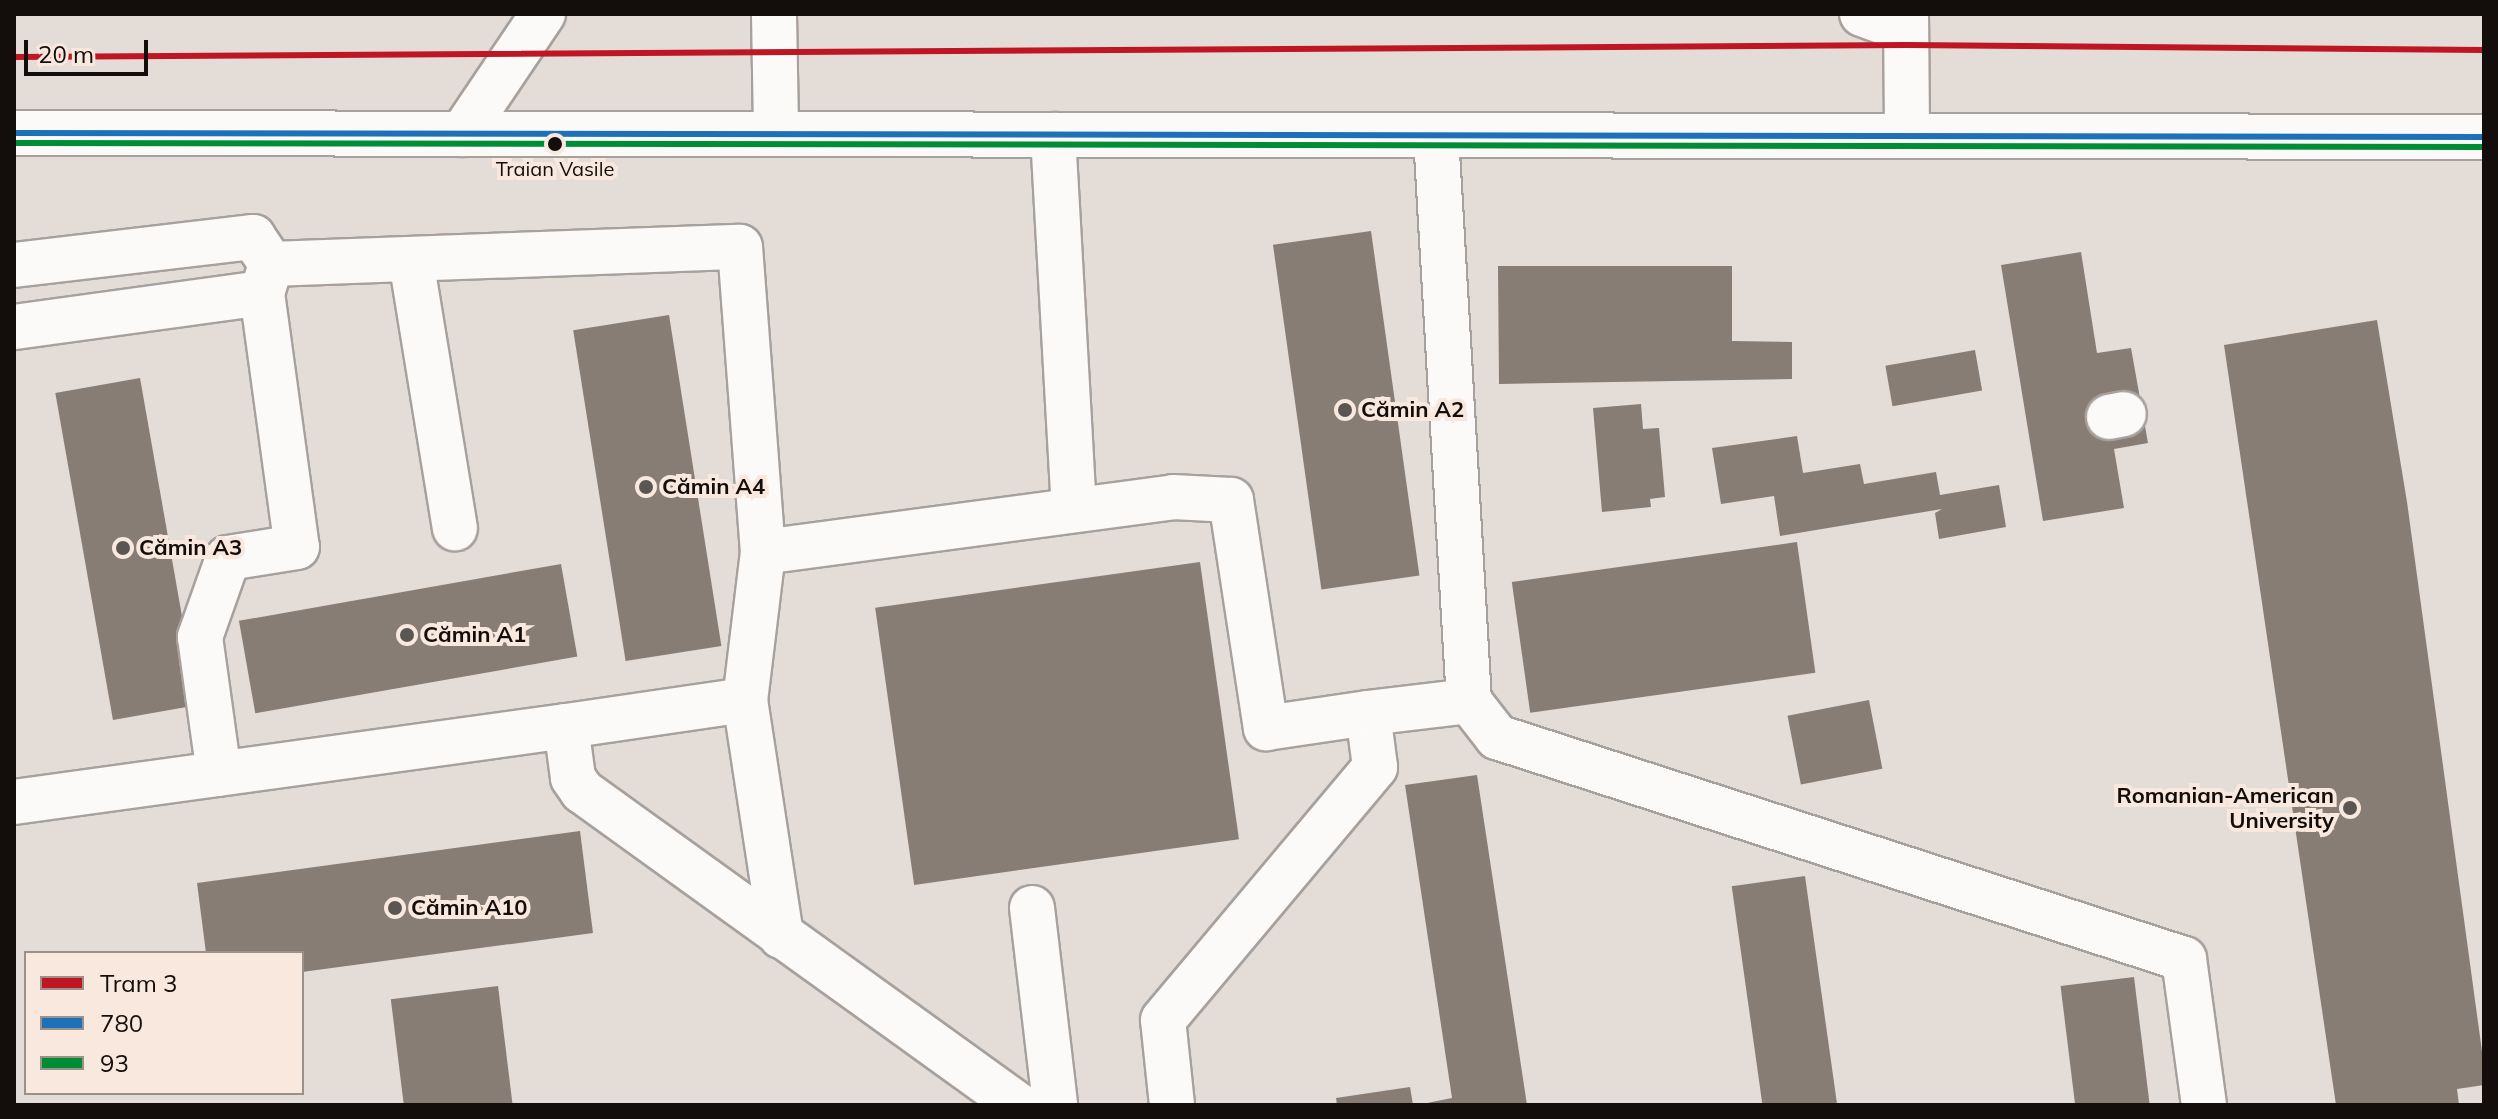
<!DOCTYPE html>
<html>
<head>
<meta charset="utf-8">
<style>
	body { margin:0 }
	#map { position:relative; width:2498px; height:1119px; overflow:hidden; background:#e4dcd7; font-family:Mulish,sans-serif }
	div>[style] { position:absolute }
	.building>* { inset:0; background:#887d75; transform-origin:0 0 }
	.roads { filter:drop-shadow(2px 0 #a7a19d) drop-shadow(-2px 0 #a7a19d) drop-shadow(0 2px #a7a19d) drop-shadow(0 -2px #a7a19d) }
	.minor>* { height:44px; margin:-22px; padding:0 22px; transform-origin:22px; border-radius:22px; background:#fbfaf9 }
	.bus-1>* { height:6px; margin:-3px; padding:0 3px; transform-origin:3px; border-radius:3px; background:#1d71b8 }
	.bus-2>* { height:6px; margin:-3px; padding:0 3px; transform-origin:3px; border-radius:3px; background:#008d36 }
	.tram-1>* { height:6px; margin:-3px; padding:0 3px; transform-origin:3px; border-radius:3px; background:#be1622 }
	.dots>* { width:22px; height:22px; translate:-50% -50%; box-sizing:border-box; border:4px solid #f8e8de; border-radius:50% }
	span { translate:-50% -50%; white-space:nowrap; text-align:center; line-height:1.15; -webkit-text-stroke:8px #f8e8de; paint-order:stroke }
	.bus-label { font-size:20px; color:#130e0b }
	.poi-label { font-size:22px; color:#130e0b; font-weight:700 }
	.left { translate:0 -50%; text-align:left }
	.right { translate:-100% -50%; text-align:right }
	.frame { position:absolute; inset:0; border:16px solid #130e0b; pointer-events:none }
	.legend { position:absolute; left:24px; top:951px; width:280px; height:144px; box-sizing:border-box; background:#f8e8de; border:2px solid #9c918a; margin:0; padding:10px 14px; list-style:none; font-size:24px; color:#130e0b }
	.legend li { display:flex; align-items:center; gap:16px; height:40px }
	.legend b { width:40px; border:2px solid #9c918a }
	.scale { position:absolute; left:24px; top:40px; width:124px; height:36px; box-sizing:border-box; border:4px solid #130e0b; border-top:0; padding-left:10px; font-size:24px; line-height:28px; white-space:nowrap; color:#130e0b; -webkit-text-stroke:6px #f8e8de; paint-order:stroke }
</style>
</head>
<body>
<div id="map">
	<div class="building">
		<i style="left:1371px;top:231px;width:348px;height:99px;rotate:82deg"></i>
		<i style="clip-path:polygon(2081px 252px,2097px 353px,2131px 348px,2148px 443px,2114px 449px,2124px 508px,2043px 521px,2001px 265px)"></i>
		<i style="clip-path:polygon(1498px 266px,1732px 266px,1732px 341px,1792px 342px,1792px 379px,1499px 384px)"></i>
		<i style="left:669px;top:315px;width:335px;height:97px;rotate:81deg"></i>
		<i style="clip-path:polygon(2377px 320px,2407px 502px,2484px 1066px,2484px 1085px,2457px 1089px,2459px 1105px,2336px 1105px,2224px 345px)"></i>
		<i style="left:1975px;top:350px;width:41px;height:91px;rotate:80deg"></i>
		<i style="left:140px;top:378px;width:332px;height:86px;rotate:80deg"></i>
		<i style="clip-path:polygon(1641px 404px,1643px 429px,1659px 428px,1665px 497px,1650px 499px,1651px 507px,1602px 512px,1593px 408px)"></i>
		<i style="clip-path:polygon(1797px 436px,1803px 473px,1860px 464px,1864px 484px,1936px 472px,1940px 495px,1999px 485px,2006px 527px,1939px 539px,1935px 513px,1942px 509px,1780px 536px,1774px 496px,1721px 504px,1712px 448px)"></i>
		<i style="left:1797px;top:542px;width:132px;height:288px;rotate:82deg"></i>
		<i style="left:1200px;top:562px;width:280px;height:328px;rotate:82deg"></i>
		<i style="left:561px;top:564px;width:94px;height:327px;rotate:80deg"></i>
		<i style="left:1869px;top:700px;width:70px;height:83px;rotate:79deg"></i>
		<i style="clip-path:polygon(1477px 775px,1527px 1105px,1417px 1105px,1452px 1098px,1405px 785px)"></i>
		<i style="clip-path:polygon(580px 831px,593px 933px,302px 972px,302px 953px,206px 953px,197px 883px)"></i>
		<i style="left:1805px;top:876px;width:232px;height:74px;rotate:82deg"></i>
		<i style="left:2134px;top:977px;width:129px;height:74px;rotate:83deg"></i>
		<i style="left:498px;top:986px;width:120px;height:108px;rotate:83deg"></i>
		<i style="clip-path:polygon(1410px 1087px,1413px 1105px,1337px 1105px,1336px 1098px)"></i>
	</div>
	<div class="roads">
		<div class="minor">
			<i style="left:774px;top:14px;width:120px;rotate:89deg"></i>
			<i style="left:1862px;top:14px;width:47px;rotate:20deg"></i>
			<i style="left:1906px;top:14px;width:122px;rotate:89.5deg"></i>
			<i style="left:14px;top:133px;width:2470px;rotate:0.09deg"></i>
			<i style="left:462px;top:134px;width:145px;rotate:-56deg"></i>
			<i style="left:1053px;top:135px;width:374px;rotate:86.8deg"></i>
			<i style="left:411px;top:260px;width:272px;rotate:80.7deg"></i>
			<i style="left:271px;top:264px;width:469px;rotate:-2.1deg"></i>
			<i style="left:740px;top:247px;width:306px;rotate:85.7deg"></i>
			<i style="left:763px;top:552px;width:149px;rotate:96.9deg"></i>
			<i style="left:745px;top:700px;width:239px;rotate:81.3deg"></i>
			<i style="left:14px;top:265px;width:241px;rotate:-6.7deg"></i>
			<i style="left:253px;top:237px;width:32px;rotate:56deg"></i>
			<i style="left:271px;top:264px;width:30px;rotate:107deg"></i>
			<i style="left:262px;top:293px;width:256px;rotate:82.2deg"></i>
			<i style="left:297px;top:547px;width:70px;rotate:170.9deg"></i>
			<i style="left:228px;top:558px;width:84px;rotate:109.5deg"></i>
			<i style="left:200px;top:637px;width:138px;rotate:82.1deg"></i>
			<i style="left:14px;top:327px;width:250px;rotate:-7.8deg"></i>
			<i style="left:2109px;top:417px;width:15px;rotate:-11deg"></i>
			<i style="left:763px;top:552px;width:414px;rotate:-7.6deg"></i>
			<i style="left:1173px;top:497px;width:58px;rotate:3deg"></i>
			<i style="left:1231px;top:500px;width:231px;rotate:81.3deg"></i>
			<i style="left:1266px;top:728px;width:103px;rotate:-8.4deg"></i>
			<i style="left:1469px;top:701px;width:46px;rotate:52.1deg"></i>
			<i style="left:1497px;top:737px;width:722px;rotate:17.91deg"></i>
			<i style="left:2184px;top:959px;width:147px;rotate:82.2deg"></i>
			<i style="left:566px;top:726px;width:181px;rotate:-8.3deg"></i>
			<i style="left:14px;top:802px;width:557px;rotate:-7.84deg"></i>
			<i style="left:566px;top:726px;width:52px;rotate:82.3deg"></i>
			<i style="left:573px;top:778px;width:16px;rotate:55deg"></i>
			<i style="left:582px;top:791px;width:537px;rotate:35.76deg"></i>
			<i style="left:1032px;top:908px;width:198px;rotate:83.3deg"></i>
			<i style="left:1172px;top:1105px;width:85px;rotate:-96deg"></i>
			<i style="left:1163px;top:1020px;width:330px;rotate:-50deg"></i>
			<i style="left:1375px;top:767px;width:54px;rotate:-97.4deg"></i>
			<i style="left:1368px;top:713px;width:102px;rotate:-6.8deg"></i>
			<i style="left:1469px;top:701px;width:567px;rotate:-93.34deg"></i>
		</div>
	</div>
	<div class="bus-1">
		<i style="left:14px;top:133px;width:2470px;rotate:0.09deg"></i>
	</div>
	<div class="bus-2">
		<i style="left:14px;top:143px;width:2470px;rotate:0.09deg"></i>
	</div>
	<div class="tram-1">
		<i style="left:14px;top:57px;width:1892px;rotate:-0.36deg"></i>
		<i style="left:1906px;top:45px;width:578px;rotate:0.5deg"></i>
	</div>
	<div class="dots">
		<i style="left:555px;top:144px;background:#130e0b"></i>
		<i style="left:1345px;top:410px;background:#5c5652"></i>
		<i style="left:646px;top:487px;background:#5c5652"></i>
		<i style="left:123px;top:548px;background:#5c5652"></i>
		<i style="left:407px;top:635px;background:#5c5652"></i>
		<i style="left:2350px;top:808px;background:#5c5652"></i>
		<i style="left:395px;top:908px;background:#5c5652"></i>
	</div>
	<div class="bus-label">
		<span style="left:555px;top:168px">Traian Vasile</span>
	</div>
	<div class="poi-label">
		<span class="left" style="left:1361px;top:410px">Cămin A2</span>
		<span class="left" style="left:662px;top:487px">Cămin A4</span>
		<span class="left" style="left:139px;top:548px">Cămin A3</span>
		<span class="left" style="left:423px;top:635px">Cămin A1</span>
		<span class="right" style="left:2334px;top:808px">Romanian-American<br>University</span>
		<span class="left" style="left:411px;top:908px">Cămin A10</span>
	</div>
	<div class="frame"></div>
	<ul class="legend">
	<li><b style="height:10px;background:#be1622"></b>Tram 3</li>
	<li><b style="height:10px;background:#1d71b8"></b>780</li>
	<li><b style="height:10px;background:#008d36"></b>93</li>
	</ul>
	<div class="scale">20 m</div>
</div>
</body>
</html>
